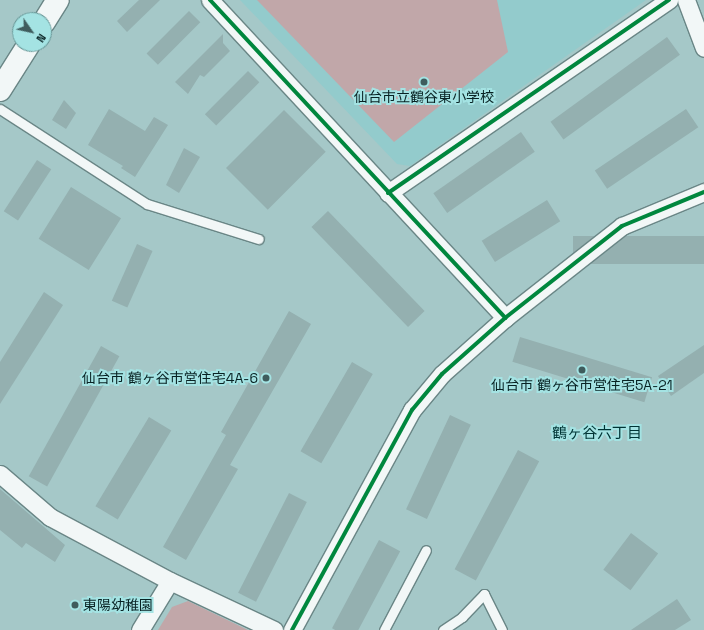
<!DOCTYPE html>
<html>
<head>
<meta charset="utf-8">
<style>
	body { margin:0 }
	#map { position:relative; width:704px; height:630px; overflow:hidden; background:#a5c8c8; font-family:"Space Grotesk","Noto Sans JP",sans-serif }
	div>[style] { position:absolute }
	.built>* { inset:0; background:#93cbcc }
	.green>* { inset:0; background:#c1a7a9 }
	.building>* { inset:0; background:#94b0b0; transform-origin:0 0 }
	.roads { filter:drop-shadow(1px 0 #6a8686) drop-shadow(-1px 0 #6a8686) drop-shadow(0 1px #6a8686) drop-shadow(0 -1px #6a8686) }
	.service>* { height:9px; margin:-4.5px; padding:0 4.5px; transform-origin:4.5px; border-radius:4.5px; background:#f2f7f7 }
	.minor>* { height:17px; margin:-8.5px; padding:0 8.5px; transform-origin:8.5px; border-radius:8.5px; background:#f2f7f7 }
	.tertiary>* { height:22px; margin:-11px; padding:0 11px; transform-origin:11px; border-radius:11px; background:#f2f7f7 }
	.cycleway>* { height:4px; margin:-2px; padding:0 2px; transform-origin:2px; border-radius:2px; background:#00873e }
	.dots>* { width:11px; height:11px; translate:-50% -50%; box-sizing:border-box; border:2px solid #a4e3e3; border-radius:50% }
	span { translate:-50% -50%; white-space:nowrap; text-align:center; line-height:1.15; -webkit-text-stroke:4px #a4e3e3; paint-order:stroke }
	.poi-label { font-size:14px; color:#082223 }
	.right { translate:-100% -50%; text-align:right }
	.left { translate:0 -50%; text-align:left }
	.neighbourhood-label { font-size:15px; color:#003435 }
	.north { position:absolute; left:12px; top:12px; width:40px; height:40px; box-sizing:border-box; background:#a4e3e3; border:1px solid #669696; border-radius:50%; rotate:124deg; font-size:11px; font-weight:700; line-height:16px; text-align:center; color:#082223 }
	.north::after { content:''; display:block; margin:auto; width:14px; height:18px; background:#3f5c5d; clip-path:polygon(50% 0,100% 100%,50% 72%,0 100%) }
</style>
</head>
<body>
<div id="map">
	<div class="built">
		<i style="clip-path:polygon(240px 0,646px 0,410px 166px,397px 164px)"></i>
	</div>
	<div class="green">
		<i style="clip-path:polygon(257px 0,497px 0,508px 52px,394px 142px)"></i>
		<i style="clip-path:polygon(188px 601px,248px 630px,158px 630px,172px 607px)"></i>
	</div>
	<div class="building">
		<i style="clip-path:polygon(139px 0,160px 0,127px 32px,117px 21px)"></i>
		<i style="left:189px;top:11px;width:16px;height:60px;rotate:45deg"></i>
		<i style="clip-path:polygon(223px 34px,223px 43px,230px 51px,204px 77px,200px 75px,188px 94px,175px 82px)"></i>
		<i style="left:667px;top:37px;width:22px;height:144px;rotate:54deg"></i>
		<i style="left:248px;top:71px;width:16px;height:61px;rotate:45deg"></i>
		<i style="clip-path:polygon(64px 100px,76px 113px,66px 129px,52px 120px)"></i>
		<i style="clip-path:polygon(109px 109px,145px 131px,154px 117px,168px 125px,135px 177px,121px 168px,123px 166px,88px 145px)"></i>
		<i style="left:686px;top:109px;width:22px;height:110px;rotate:56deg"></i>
		<i style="left:284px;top:110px;width:59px;height:82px;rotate:45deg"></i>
		<i style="left:521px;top:132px;width:24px;height:107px;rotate:55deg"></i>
		<i style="clip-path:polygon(184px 148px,200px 157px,179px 193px,166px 185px)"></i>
		<i style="left:37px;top:160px;width:17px;height:61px;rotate:33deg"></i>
		<i style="left:71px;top:187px;width:59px;height:61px;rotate:32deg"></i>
		<i style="left:547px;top:200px;width:25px;height:77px;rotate:58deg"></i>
		<i style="left:328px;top:211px;width:139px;height:23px;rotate:46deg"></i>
		<i style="left:704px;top:236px;width:28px;height:131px;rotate:90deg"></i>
		<i style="left:137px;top:244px;width:17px;height:62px;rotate:24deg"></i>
		<i style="clip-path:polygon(44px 292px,63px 305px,0 404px,0 362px)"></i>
		<i style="clip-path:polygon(289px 311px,311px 324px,230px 465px,238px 469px,186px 560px,163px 547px,226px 435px,221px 432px)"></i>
		<i style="left:520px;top:337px;width:138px;height:26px;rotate:17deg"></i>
		<i style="clip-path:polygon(704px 345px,704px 373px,671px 396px,658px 376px)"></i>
		<i style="left:101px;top:346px;width:21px;height:149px;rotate:29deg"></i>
		<i style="left:352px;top:362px;width:24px;height:103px;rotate:30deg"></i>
		<i style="left:450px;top:415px;width:23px;height:104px;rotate:25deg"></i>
		<i style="left:149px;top:417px;width:26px;height:104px;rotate:31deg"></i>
		<i style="left:518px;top:450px;width:24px;height:135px;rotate:28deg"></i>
		<i style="clip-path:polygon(0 489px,65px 545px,55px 562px,26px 543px,22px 548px,0 530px)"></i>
		<i style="left:289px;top:493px;width:20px;height:112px;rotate:27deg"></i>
		<i style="left:631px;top:533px;width:34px;height:46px;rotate:37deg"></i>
		<i style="left:379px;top:540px;width:24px;height:100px;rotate:28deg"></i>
		<i style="clip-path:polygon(677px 599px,691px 620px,675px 630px,631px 630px)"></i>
	</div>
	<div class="roads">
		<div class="service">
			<i style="left:0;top:109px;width:175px;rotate:32.9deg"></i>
			<i style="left:147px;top:204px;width:117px;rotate:17.4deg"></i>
			<i style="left:384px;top:630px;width:90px;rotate:-62.3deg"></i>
			<i style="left:443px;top:630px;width:23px;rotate:-34deg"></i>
			<i style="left:462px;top:617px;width:32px;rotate:-46deg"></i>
			<i style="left:484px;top:594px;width:40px;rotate:63.4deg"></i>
		</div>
		<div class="minor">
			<i style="left:210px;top:0;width:434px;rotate:47.1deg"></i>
			<i style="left:686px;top:0;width:51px;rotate:69.4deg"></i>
			<i style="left:388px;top:193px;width:341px;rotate:-34.5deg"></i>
			<i style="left:0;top:474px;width:66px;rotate:40.7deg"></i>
			<i style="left:50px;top:517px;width:136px;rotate:28.1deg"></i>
			<i style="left:170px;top:581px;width:115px;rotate:25.2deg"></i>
			<i style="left:140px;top:630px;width:57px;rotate:-58.5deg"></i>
			<i style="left:292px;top:630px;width:251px;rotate:-61.4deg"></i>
			<i style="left:412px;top:410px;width:47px;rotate:-50.2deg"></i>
			<i style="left:442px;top:374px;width:84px;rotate:-41.6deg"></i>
			<i style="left:505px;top:318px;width:149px;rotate:-38.2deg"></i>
			<i style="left:622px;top:226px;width:89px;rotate:-22.5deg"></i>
		</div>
		<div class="tertiary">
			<i style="left:44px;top:22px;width:26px;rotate:-58deg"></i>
			<i style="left:0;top:90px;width:54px;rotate:-57.8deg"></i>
		</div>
	</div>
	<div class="cycleway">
		<i style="left:210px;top:0;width:434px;rotate:47.1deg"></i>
		<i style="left:388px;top:193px;width:341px;rotate:-34.5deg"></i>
		<i style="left:292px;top:630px;width:251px;rotate:-61.4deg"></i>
		<i style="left:412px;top:410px;width:47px;rotate:-50.2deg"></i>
		<i style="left:442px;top:374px;width:84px;rotate:-41.6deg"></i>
		<i style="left:505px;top:318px;width:149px;rotate:-38.2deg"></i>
		<i style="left:622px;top:226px;width:89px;rotate:-22.5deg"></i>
	</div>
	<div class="dots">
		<i style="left:424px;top:82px;background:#3f5c5d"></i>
		<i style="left:582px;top:370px;background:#3f5c5d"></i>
		<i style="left:266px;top:378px;background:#3f5c5d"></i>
		<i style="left:75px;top:605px;background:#3f5c5d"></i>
	</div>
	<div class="poi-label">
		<span style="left:424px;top:97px">仙台市立鶴谷東小学校</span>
		<span class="right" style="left:258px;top:378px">仙台市 鶴ヶ谷市営住宅4A-6</span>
		<span style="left:582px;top:385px">仙台市 鶴ヶ谷市営住宅5A-21</span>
		<span class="left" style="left:83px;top:605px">東陽幼稚園</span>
	</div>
	<div class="neighbourhood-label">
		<span style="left:597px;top:433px">鶴ヶ谷六丁目</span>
	</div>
	<div class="north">N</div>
</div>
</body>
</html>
